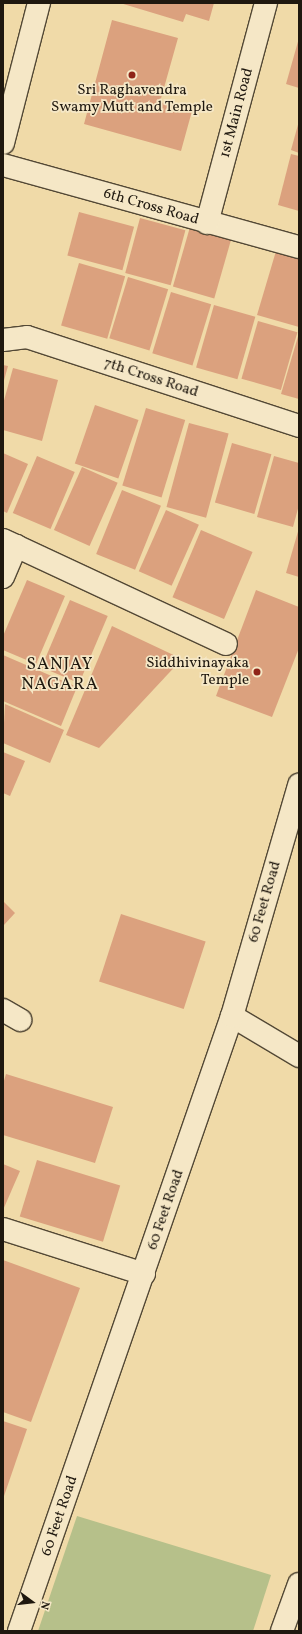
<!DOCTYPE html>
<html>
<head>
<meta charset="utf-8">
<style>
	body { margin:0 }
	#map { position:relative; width:302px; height:1634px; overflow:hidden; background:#f0daa8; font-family:Vollkorn,serif }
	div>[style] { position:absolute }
	.green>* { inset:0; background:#b6c08a }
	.building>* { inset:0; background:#dba17e; transform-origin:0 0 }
	.roads { filter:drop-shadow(1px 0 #534835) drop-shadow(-1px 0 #534835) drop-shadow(0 1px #534835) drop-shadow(0 -1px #534835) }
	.minor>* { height:22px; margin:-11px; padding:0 11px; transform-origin:11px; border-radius:11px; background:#f5e7c6 }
	.dots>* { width:11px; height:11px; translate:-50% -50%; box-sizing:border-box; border:2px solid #f5e7c6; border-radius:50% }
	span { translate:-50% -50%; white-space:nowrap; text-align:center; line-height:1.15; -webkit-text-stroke:3.5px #f5e7c6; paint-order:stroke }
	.poi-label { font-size:15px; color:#1f180f }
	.right { translate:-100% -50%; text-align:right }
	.street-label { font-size:15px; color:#1f180f }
	.quarter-label { font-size:17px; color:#1f180f; letter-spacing:1px }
	.frame { position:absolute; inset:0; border:4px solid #1f180f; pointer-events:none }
	.north { position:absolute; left:12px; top:1582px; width:40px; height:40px; -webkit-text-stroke:3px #f5e7c6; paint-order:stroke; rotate:105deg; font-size:11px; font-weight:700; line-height:16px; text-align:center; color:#1f180f }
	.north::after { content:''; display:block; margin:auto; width:14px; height:18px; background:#1f180f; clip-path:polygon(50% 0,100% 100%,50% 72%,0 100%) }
</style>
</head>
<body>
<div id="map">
	<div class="green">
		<i style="clip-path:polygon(77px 1516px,271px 1575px,253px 1631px,38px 1631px)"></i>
	</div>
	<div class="building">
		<i style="clip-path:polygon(120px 3px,214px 3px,209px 21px,186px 14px,183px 22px)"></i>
		<i style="clip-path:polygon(112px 20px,178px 38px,160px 102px,192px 111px,181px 151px,84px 124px)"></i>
		<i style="clip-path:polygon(299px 38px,299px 88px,286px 84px)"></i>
		<i style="clip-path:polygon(299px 121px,299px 153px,291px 150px)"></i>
		<i style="clip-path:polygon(291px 154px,299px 156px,299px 211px,278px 205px)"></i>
		<i style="left:79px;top:212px;width:57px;height:45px;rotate:15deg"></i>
		<i style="left:140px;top:218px;width:47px;height:57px;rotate:15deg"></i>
		<i style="left:190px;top:227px;width:43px;height:62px;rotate:16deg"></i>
		<i style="clip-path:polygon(276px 251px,299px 258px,299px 327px,257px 315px)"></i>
		<i style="left:79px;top:263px;width:48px;height:65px;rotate:16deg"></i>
		<i style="left:128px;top:277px;width:42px;height:64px;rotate:17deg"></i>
		<i style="left:171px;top:292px;width:42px;height:64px;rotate:17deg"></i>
		<i style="left:214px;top:305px;width:43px;height:65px;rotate:16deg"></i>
		<i style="left:258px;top:321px;width:41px;height:60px;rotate:16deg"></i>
		<i style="clip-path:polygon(299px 333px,299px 399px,281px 394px)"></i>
		<i style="clip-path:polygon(3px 365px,8px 366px,3px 384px)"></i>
		<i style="clip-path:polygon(13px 368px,58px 380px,42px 441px,3px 430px,3px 404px)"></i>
		<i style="left:95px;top:405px;width:46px;height:62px;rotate:19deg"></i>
		<i style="left:146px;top:408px;width:41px;height:81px;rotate:17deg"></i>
		<i style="left:189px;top:423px;width:41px;height:87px;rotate:15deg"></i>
		<i style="left:232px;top:443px;width:41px;height:62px;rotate:16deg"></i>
		<i style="clip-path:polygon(3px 453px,28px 464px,7px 513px,3px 511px)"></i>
		<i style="left:37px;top:456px;width:41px;height:62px;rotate:23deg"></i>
		<i style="clip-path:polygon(274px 456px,299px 463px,299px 505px,293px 527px,257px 517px)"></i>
		<i style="left:82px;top:467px;width:39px;height:69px;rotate:24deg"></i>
		<i style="left:122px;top:490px;width:42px;height:69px;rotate:22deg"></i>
		<i style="left:166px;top:510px;width:36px;height:67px;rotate:24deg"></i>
		<i style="clip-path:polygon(299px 528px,299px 577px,286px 573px)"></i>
		<i style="left:201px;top:530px;width:56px;height:73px;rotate:23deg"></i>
		<i style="clip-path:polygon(27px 580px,65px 596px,36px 664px,3px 650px,3px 636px)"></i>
		<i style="clip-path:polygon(256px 590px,299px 607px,299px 648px,272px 717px,216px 696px)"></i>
		<i style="left:70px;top:600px;width:41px;height:73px;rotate:23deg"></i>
		<i style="clip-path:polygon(112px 626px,182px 659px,99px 748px,66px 735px)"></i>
		<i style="clip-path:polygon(3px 655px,77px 687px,61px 726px,3px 701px)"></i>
		<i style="clip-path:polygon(5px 704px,64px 730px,50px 763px,3px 743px)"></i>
		<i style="clip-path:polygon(3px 752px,25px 761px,10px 796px,3px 793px)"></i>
		<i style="clip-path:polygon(3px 901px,15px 913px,3px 926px)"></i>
		<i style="left:121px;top:914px;width:89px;height:71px;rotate:18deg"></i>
		<i style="clip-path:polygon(6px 1074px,113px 1107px,95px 1163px,3px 1135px,3px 1084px)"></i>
		<i style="left:37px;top:1160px;width:87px;height:59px;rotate:17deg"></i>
		<i style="clip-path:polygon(3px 1164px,20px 1171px,3px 1210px)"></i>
		<i style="clip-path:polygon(3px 1260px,80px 1288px,31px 1422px,3px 1412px)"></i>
		<i style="clip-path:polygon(3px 1421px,27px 1429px,3px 1499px)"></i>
	</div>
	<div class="roads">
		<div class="minor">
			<i style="left:3px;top:143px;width:145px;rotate:-75.6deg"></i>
			<i style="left:3px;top:165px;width:307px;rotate:15.5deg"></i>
			<i style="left:207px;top:223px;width:228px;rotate:-75deg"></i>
			<i style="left:3px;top:340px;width:24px;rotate:-7deg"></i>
			<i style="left:27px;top:337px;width:286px;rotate:18.1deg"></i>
			<i style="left:3px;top:540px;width:246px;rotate:25deg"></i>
			<i style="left:3px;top:577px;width:34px;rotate:-67deg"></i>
			<i style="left:3px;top:1010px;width:20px;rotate:30deg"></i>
			<i style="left:232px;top:1016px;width:78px;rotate:30.8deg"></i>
			<i style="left:3px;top:1229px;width:148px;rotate:17.7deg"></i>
			<i style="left:19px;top:1631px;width:651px;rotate:-70.9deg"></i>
			<i style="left:232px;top:1016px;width:241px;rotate:-73.8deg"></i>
			<i style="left:282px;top:1631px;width:50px;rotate:-70.1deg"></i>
		</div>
	</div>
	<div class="dots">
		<i style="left:132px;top:75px;background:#8f2418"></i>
		<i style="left:257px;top:672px;background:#8f2418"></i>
	</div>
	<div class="poi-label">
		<span style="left:132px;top:99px">Sri Raghavendra<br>Swamy Mutt and Temple</span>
		<span class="right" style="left:249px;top:672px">Siddhivinayaka<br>Temple</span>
	</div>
	<div class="street-label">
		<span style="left:237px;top:113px;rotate:-75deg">1st Main Road</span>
		<span style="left:151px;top:207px;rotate:16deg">6th Cross Road</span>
		<span style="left:151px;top:378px;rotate:18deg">7th Cross Road</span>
		<span style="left:265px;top:902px;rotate:-74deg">60 Feet Road</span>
		<span style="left:166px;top:1210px;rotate:-71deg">60 Feet Road</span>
		<span style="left:60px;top:1516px;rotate:-71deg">60 Feet Road</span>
	</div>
	<div class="quarter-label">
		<span style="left:60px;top:675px">SANJAY<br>NAGARA</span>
	</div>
	<div class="frame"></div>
	<div class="north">N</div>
</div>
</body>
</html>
